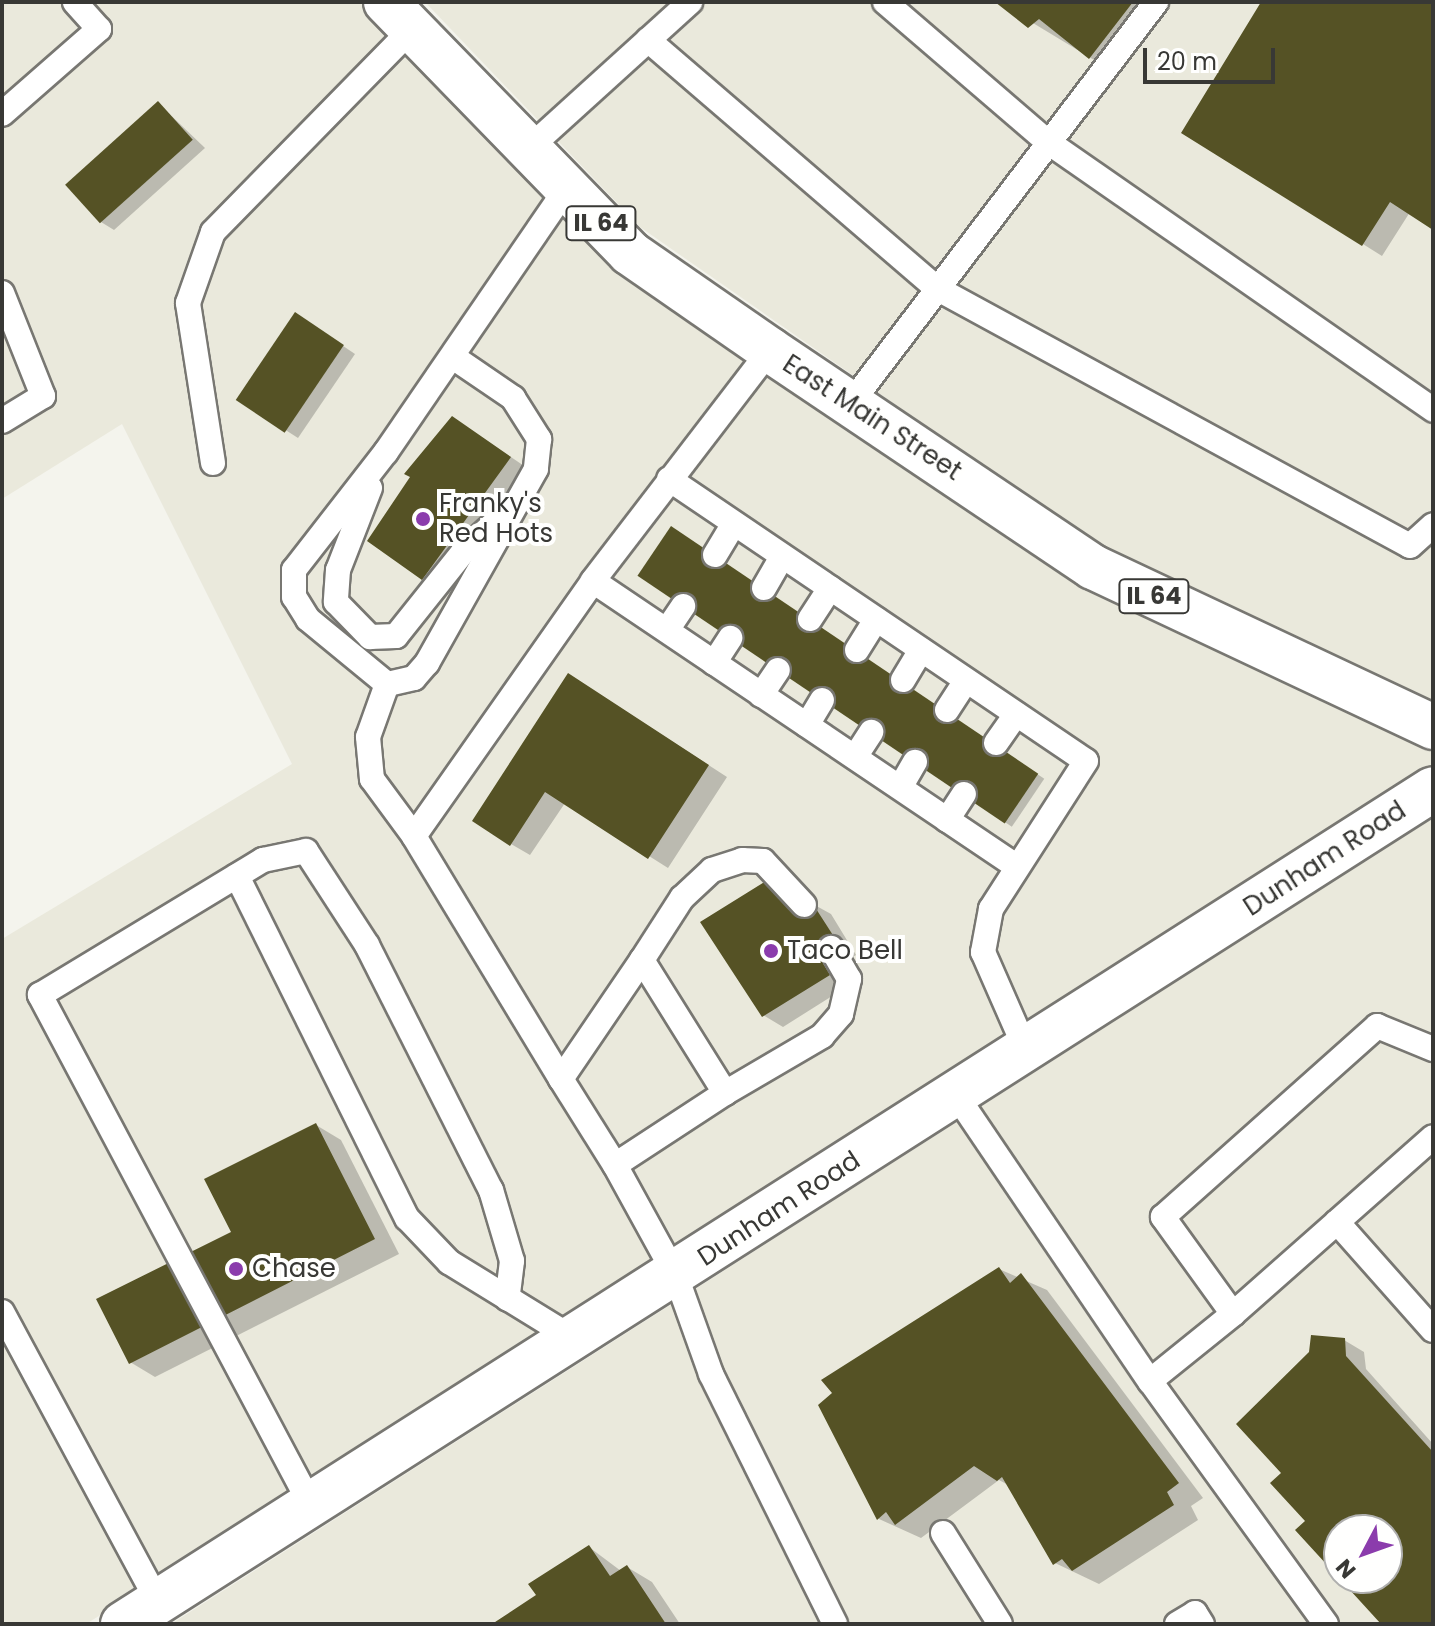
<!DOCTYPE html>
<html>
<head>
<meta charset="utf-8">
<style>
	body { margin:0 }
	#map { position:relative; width:1435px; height:1626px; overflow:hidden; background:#f4f4ed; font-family:Poppins,sans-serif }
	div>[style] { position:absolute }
	.built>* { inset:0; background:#eae9dc }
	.shadow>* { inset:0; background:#0003; transform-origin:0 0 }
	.building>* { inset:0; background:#555225; transform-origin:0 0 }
	.roads { filter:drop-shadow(2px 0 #787772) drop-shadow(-2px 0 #787772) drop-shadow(0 2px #787772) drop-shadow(0 -2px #787772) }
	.service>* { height:24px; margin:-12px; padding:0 12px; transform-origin:12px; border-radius:12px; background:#fff }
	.tertiary>* { height:44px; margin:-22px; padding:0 22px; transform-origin:22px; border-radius:22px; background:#fff }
	.primary>* { height:44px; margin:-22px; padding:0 22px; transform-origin:22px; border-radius:22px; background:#fff }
	.dots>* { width:22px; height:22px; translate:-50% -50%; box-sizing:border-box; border:4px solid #fffffe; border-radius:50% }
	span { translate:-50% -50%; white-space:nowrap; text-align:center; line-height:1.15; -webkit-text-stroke:8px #fffffe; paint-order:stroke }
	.shield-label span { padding:2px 6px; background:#fffffe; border:2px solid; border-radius:6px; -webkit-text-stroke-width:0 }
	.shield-label { font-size:24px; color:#383835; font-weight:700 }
	.street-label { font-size:26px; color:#383835 }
	.poi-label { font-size:26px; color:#383835 }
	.left { translate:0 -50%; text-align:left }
	.frame { position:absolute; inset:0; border:4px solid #383835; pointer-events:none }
	.north { position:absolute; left:1323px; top:1514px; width:80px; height:80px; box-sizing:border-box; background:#fffffe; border:2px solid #afafae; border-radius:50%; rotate:229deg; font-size:22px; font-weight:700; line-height:32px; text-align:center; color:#383835 }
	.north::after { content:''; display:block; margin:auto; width:28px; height:36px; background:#8b3cac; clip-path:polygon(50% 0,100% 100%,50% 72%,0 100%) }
	.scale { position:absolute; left:1143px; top:48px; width:132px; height:36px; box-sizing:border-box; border:4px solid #383835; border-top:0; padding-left:10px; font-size:24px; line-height:28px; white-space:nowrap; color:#383835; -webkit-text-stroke:6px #fffffe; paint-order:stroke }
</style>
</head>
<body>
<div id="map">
	<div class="built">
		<i style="clip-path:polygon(2px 2px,362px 2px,617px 273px,1083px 589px,1433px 749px,1433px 767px,571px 1323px,86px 1624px,2px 1624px,2px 939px,292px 764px,122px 424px,2px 499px)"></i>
		<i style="clip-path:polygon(425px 2px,1433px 2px,1433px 724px,1101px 548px,640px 227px)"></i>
		<i style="clip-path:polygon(evenodd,1433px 818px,1433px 1624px,171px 1624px,955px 1123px,1433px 818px,1339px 1530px,1387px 1530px,1387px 1578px,1339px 1578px,1339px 1530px)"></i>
	</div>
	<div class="shadow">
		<i style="clip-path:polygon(998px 2px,1161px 2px,1109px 69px)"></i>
		<i style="clip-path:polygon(1263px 2px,1433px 2px,1433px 227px,1410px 212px,1382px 256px,1184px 132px)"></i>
		<i style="clip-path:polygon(158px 103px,205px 148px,114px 230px,101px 222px)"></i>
		<i style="clip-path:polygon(309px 323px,355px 354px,298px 438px,239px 400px)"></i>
		<i style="clip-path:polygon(471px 430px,530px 470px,443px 589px,423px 578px)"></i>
		<i style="left:677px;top:531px;width:443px;height:58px;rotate:34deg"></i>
		<i style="clip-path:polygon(588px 687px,727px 777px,668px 868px,565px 803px,530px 855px,511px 844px)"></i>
		<i style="clip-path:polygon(771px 881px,831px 914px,856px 955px,836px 967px,848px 986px,783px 1027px,763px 1015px)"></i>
		<i style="clip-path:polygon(316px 1125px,341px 1140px,399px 1254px,155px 1377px,130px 1362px)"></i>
		<i style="clip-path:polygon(999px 1269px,1047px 1290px,1203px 1498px,1191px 1506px,1198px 1520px,1099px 1584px,1055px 1563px,1010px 1486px,999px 1480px,921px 1538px,879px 1519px,820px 1405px)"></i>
		<i style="clip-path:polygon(1344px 1340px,1364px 1352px,1366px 1369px,1433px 1444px,1433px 1624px,1384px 1624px,1342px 1578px,1387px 1578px,1387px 1530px,1339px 1530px,1339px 1575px,1284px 1474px)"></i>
		<i style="clip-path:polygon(589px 1547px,621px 1571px,627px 1567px,652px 1582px,680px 1624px,496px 1624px,539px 1596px)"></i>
	</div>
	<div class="building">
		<i style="clip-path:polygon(995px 2px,1133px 2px,1089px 59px,1039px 19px,1028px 28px)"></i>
		<i style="clip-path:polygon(1261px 2px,1433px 2px,1433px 230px,1390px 202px,1362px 246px,1181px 133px)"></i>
		<i style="left:158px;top:101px;width:52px;height:125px;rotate:48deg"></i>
		<i style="left:295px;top:312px;width:59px;height:106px;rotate:34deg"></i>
		<i style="clip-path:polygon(452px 416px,511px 457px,422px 580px,367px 541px,410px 477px,404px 474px)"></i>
		<i style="left:671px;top:526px;width:443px;height:60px;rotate:34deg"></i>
		<i style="clip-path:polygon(568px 673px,709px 765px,648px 859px,545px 792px,510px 846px,472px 821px)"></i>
		<i style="clip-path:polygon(771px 878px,792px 913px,811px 901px,838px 943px,818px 955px,830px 975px,762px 1017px,700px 922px)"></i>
		<i style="clip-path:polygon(316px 1123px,375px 1239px,129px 1364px,96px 1299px,231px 1232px,204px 1179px)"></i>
		<i style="clip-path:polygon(999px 1267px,1010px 1283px,1021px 1273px,1179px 1483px,1167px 1492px,1174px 1505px,1072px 1571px,1062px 1559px,1053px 1565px,1002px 1477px,997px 1481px,974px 1466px,895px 1525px,886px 1512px,877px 1520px,818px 1405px,832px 1393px,821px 1380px)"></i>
		<i style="clip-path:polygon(1311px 1335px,1345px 1338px,1346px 1356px,1433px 1452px,1433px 1624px,1381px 1624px,1339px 1578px,1387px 1578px,1387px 1530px,1339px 1530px,1339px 1578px,1295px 1530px,1305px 1521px,1270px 1483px,1281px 1473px,1236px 1424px,1309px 1352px)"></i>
		<i style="clip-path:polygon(589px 1545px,610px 1576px,627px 1565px,666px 1624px,492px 1624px,536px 1595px,528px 1584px)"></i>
	</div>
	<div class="roads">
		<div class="service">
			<i style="left:885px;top:2px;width:215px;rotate:40.7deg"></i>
			<i style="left:1048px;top:142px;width:469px;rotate:34.8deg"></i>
			<i style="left:648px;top:40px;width:382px;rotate:40.7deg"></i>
			<i style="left:938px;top:289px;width:537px;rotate:28.57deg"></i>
			<i style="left:1410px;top:546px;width:31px;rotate:-42deg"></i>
			<i style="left:2px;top:114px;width:129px;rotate:-41.2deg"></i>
			<i style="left:99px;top:29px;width:36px;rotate:-132deg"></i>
			<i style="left:528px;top:149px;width:219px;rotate:-42.2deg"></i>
			<i style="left:2px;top:293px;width:111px;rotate:68.3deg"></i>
			<i style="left:43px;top:396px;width:48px;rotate:148.6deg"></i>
			<i style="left:770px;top:350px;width:291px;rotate:127.5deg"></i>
			<i style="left:593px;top:581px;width:510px;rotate:33.97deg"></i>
			<i style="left:453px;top:357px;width:73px;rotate:34.3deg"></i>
			<i style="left:513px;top:398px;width:49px;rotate:57.6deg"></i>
			<i style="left:539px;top:439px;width:30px;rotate:96deg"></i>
			<i style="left:536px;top:469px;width:223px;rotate:119.3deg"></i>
			<i style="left:427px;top:663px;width:20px;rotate:131deg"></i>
			<i style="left:414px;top:678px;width:28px;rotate:167deg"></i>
			<i style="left:387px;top:684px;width:102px;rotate:-140.6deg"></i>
			<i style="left:308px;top:619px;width:26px;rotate:-122deg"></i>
			<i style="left:294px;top:597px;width:27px;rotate:-90deg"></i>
			<i style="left:294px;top:570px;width:150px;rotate:-52.1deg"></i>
			<i style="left:386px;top:452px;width:320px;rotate:-55.6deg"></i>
			<i style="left:851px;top:403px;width:504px;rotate:-52.74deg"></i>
			<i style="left:213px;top:463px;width:162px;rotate:-98.9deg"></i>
			<i style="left:188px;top:303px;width:75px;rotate:-70.6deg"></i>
			<i style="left:213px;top:232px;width:284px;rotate:-45.6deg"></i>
			<i style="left:669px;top:479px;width:503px;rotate:34.07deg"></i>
			<i style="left:1086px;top:761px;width:176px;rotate:122.7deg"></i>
			<i style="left:991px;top:909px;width:44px;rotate:100.5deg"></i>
			<i style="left:983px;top:952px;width:107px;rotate:66.3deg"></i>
			<i style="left:370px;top:488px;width:88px;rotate:111.3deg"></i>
			<i style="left:338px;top:570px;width:32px;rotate:94deg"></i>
			<i style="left:336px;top:602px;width:49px;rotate:45.8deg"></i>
			<i style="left:370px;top:637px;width:26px;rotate:-2deg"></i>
			<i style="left:396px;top:636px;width:107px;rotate:-51.4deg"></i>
			<i style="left:463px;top:552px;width:64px;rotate:-42.5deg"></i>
			<i style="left:715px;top:555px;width:33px;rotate:-59deg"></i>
			<i style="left:764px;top:588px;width:34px;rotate:-60deg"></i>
			<i style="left:810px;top:619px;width:37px;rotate:-57deg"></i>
			<i style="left:667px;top:630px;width:29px;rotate:-56deg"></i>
			<i style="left:857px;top:650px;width:36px;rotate:-58deg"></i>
			<i style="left:714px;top:663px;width:30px;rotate:-57deg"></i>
			<i style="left:903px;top:680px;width:35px;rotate:-59deg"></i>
			<i style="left:387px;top:684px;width:56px;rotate:109.7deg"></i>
			<i style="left:368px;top:737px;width:42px;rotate:84.6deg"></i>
			<i style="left:372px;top:779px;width:71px;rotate:53.6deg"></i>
			<i style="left:761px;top:695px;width:30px;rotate:-56deg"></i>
			<i style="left:947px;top:710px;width:35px;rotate:-57deg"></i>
			<i style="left:807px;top:725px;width:29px;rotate:-59deg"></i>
			<i style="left:996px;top:743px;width:35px;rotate:-55deg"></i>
			<i style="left:855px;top:757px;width:30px;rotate:-57deg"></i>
			<i style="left:901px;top:786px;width:28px;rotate:-60deg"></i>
			<i style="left:947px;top:820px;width:31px;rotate:-57deg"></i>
			<i style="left:237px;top:876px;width:382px;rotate:63.6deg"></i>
			<i style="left:407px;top:1218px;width:61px;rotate:46.3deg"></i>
			<i style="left:449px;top:1262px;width:147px;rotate:31.6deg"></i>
			<i style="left:642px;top:960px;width:74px;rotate:-57.2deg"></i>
			<i style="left:682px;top:898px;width:41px;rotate:-43deg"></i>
			<i style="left:712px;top:870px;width:32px;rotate:-18deg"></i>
			<i style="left:742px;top:860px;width:21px;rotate:3deg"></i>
			<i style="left:763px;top:861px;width:60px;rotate:47deg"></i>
			<i style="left:561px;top:1079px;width:284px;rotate:-121.2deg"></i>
			<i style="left:414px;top:836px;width:312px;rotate:-54.9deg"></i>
			<i style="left:725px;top:1093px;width:113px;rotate:-30.4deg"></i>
			<i style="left:822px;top:1036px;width:29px;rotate:-49deg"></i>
			<i style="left:841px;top:1014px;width:36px;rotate:-77deg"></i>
			<i style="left:849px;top:979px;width:36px;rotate:-120deg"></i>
			<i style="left:956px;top:1095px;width:346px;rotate:55.9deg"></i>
			<i style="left:1150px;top:1381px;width:107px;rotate:-38.9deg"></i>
			<i style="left:1233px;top:1314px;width:120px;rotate:-125.8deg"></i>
			<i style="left:1163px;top:1217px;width:287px;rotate:-41.7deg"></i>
			<i style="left:1377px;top:1026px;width:61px;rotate:22.3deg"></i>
			<i style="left:615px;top:1165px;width:102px;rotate:-122.1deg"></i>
			<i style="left:561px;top:1079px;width:144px;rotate:-55.8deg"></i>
			<i style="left:642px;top:960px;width:157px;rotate:58deg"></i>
			<i style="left:725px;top:1093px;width:131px;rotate:146.8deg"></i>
			<i style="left:615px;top:1165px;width:127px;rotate:61.2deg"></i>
			<i style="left:676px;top:1276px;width:104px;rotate:70.3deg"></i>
			<i style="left:711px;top:1374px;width:279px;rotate:63.6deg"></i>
			<i style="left:1337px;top:1222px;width:128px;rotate:-41.5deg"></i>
			<i style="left:2px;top:1312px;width:329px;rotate:61.7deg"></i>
			<i style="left:1233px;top:1314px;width:139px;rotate:-41.5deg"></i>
			<i style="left:1337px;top:1222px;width:144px;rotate:48.4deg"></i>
			<i style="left:1150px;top:1381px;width:300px;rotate:54.1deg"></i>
			<i style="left:311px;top:1505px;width:578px;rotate:-117.98deg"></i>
			<i style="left:40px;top:995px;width:261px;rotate:-31.2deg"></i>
			<i style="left:263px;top:860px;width:44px;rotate:-11.8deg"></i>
			<i style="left:306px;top:851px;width:112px;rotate:57deg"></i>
			<i style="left:367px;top:945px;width:275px;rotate:63.2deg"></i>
			<i style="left:491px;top:1190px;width:74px;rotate:73.5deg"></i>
			<i style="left:512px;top:1261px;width:38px;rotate:97deg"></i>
			<i style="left:943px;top:1533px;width:107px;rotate:57.9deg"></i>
			<i style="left:1177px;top:1624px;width:21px;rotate:-31deg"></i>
			<i style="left:1195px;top:1613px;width:13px;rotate:58deg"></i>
		</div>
		<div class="tertiary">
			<i style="left:123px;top:1624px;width:1553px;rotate:-32.51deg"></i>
		</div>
		<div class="primary">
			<i style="left:386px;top:2px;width:350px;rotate:45.8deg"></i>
			<i style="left:630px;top:253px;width:170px;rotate:34.7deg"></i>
			<i style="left:770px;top:350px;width:389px;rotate:33.9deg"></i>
			<i style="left:1093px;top:567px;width:376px;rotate:25.2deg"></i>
		</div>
	</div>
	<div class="dots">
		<i style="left:423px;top:519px;background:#8b3cac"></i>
		<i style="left:771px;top:951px;background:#8b3cac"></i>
		<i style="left:236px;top:1269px;background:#8b3cac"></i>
	</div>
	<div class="shield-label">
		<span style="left:601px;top:223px">IL 64</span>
		<span style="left:1154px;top:596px">IL 64</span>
	</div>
	<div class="street-label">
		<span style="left:872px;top:418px;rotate:33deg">East Main Street</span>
		<span style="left:1325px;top:859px;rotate:-33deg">Dunham Road</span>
		<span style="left:779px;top:1209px;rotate:-33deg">Dunham Road</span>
	</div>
	<div class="poi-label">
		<span class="left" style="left:439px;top:519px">Franky's<br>Red Hots</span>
		<span class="left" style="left:787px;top:951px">Taco Bell</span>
		<span class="left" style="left:252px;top:1269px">Chase</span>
	</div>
	<div class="frame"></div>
	<div class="north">N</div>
	<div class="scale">20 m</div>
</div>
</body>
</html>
